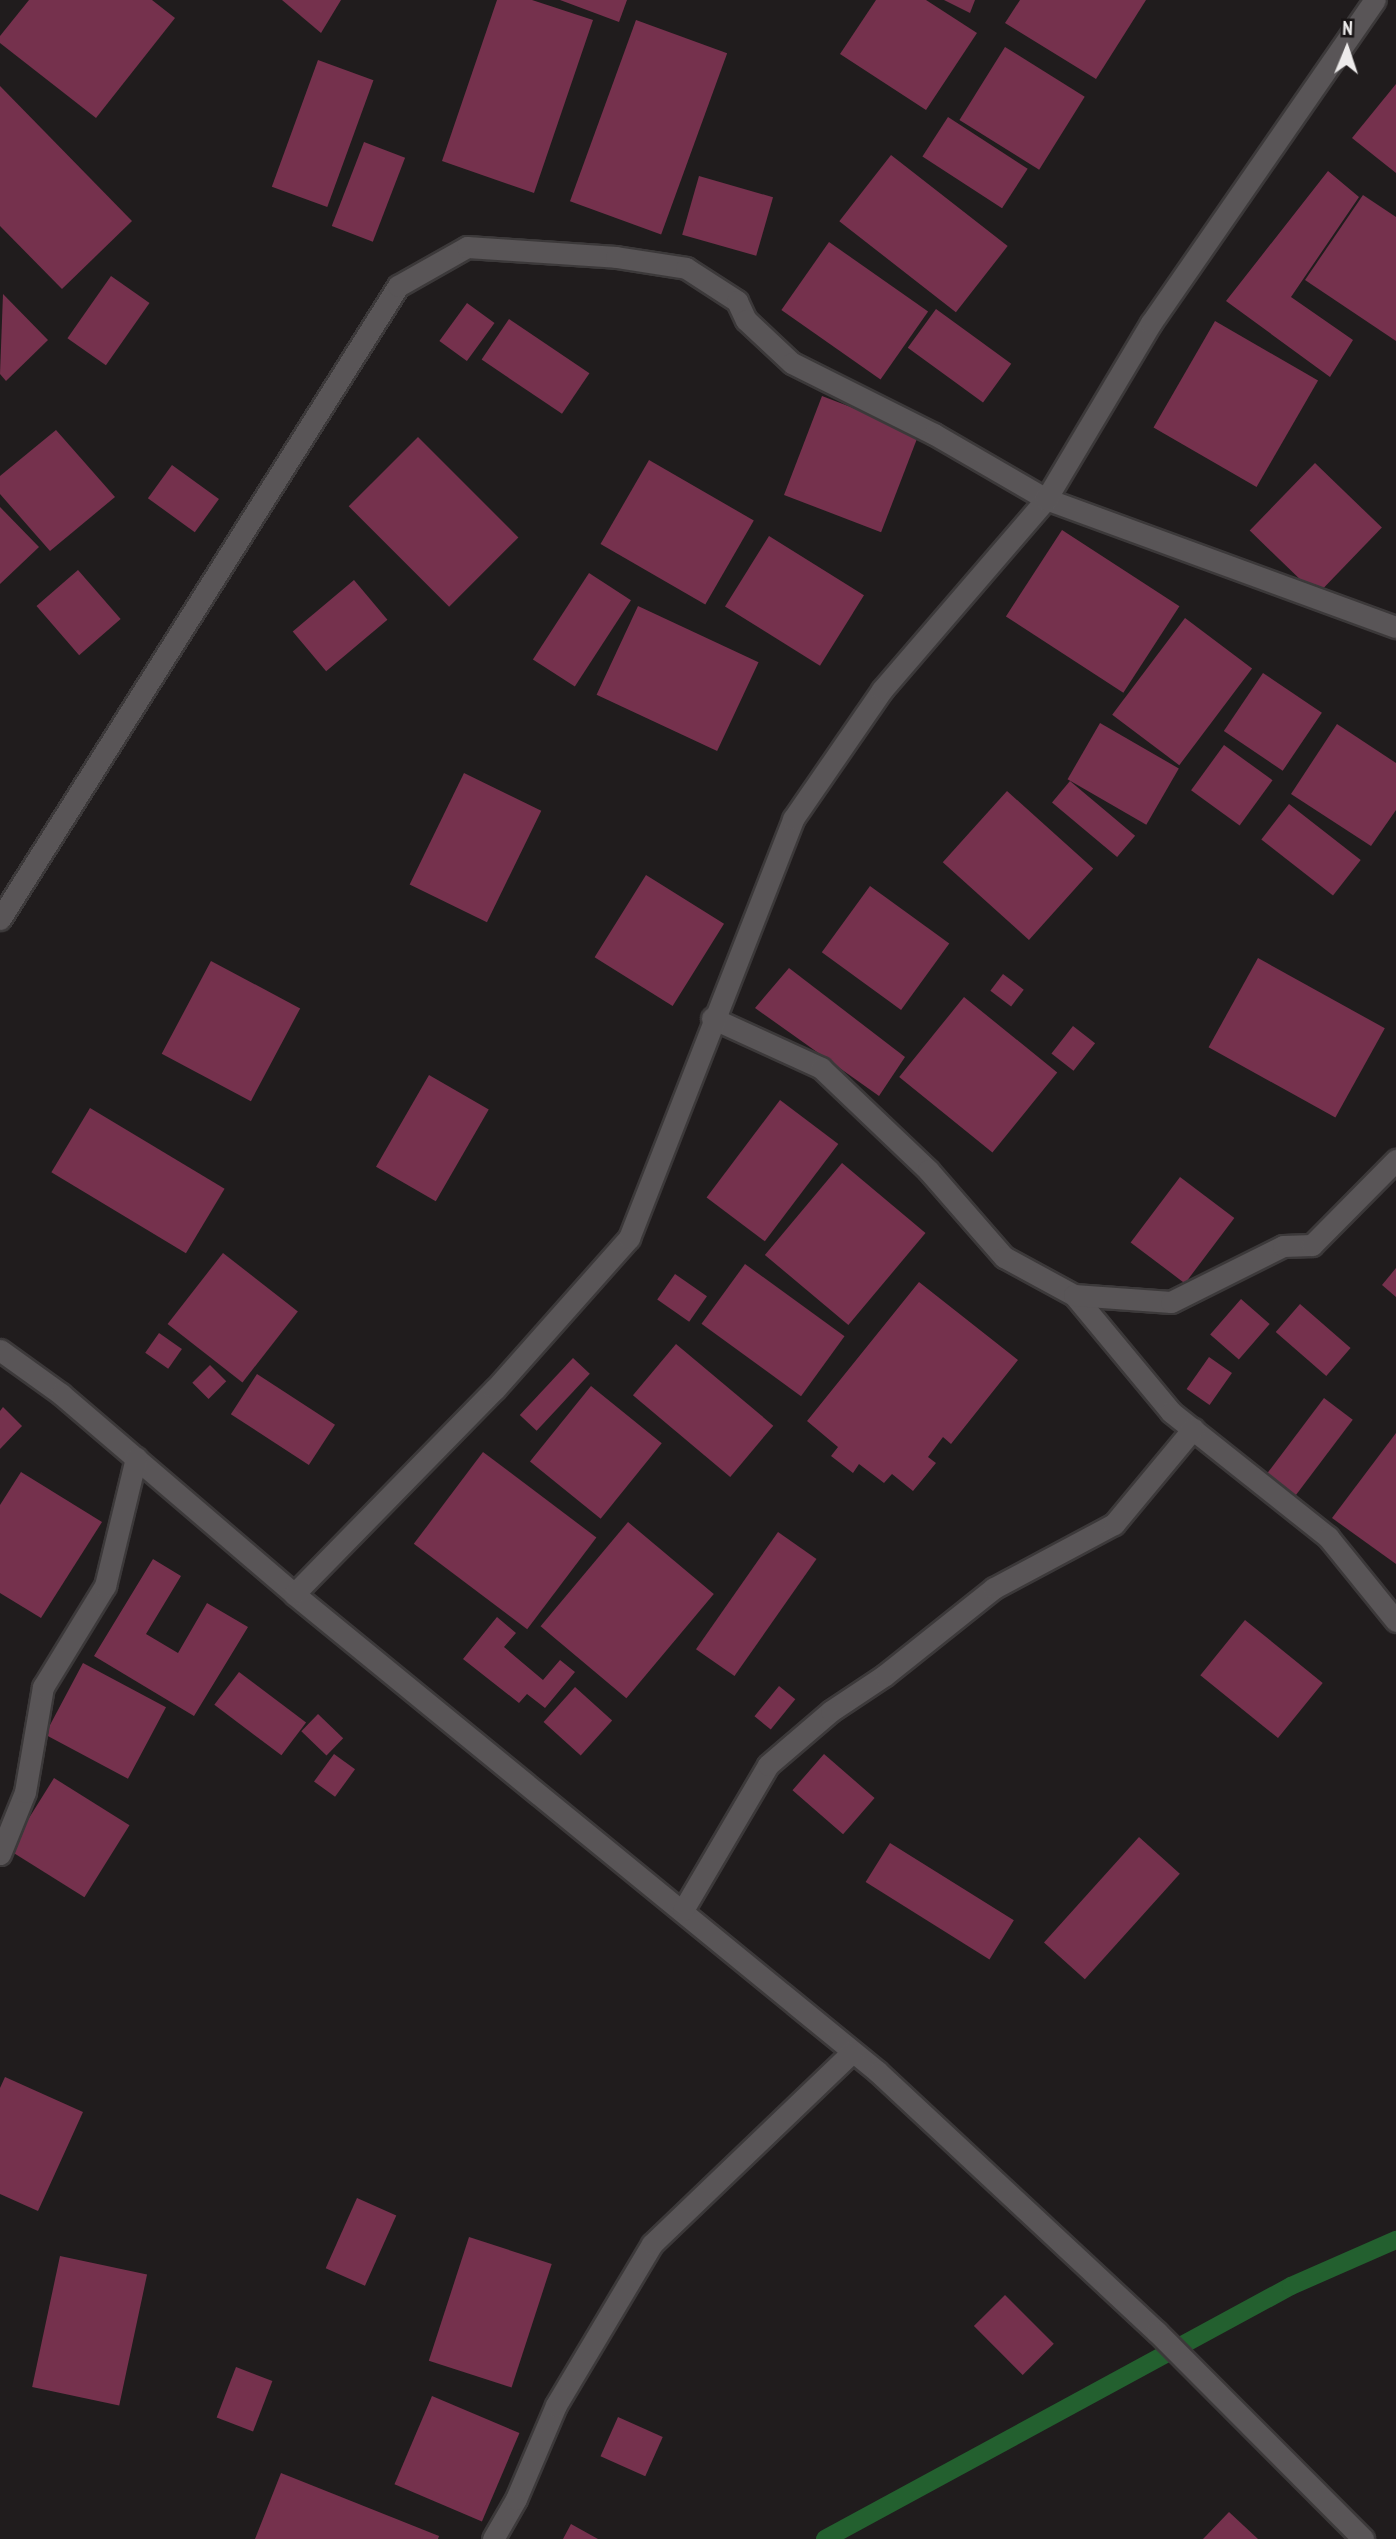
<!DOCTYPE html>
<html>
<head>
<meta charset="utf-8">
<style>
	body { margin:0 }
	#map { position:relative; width:1396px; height:2539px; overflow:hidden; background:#201c1d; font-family:"PT Sans Narrow",sans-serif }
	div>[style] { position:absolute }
	.stream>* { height:18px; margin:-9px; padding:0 9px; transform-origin:9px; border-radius:9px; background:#23602f }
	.building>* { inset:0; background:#75314d; transform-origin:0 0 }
	.roads { filter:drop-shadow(2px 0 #3c393a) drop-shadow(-2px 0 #3c393a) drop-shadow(0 2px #3c393a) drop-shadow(0 -2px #3c393a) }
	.minor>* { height:21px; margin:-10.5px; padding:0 10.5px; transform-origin:10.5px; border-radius:10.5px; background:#595557 }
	span { translate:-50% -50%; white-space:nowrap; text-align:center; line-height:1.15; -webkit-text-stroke:5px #171314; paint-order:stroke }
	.north { position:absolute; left:1312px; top:14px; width:70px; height:70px; -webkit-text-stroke:5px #171314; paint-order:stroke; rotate:2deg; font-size:19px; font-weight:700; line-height:28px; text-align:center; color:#edebeb }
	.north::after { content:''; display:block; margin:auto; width:24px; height:32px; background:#edebeb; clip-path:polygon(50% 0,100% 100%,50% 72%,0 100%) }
</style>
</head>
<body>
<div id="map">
	<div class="stream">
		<i style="left:825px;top:2539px;width:530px;rotate:-28.5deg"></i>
		<i style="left:1291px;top:2286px;width:115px;rotate:-23.7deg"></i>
	</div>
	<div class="building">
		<i style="clip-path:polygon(29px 0,152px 0,175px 18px,96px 118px,0 43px,0 36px)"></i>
		<i style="clip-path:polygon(282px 0,341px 0,321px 33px)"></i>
		<i style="clip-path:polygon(497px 0,532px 0,593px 20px,534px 193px,442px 161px)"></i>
		<i style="clip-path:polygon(560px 0,627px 0,619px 22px)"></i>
		<i style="clip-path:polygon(876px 0,926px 0,977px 33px,926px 110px,840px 54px)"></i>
		<i style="clip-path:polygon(944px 0,975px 0,970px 13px)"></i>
		<i style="clip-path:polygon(1020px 0,1146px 0,1096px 79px,1005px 23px)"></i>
		<i style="left:636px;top:20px;width:97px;height:193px;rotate:20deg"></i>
		<i style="left:1005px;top:47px;width:94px;height:86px;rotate:32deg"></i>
		<i style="left:318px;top:60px;width:59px;height:135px;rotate:20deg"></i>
		<i style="clip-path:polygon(1396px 84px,1396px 173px,1352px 138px)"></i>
		<i style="clip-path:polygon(0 86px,132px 221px,62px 289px,0 226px)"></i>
		<i style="left:948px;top:117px;width:95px;height:47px;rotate:33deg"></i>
		<i style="left:364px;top:142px;width:44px;height:90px;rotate:21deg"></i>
		<i style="left:891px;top:155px;width:148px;height:84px;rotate:38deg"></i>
		<i style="clip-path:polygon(1328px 171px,1359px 197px,1291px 297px,1353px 340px,1330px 377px,1226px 301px)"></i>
		<i style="left:699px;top:176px;width:77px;height:61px;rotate:16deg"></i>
		<i style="clip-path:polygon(1363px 195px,1396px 217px,1396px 341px,1305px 280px)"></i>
		<i style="left:829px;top:242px;width:121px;height:83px;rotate:35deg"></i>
		<i style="left:111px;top:276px;width:47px;height:76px;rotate:35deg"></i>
		<i style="clip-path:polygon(3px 294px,48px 340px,6px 381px,0 374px)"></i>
		<i style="left:467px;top:303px;width:34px;height:47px;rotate:36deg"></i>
		<i style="left:936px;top:309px;width:93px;height:48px;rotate:36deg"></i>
		<i style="left:509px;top:319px;width:97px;height:49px;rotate:34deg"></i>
		<i style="left:1215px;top:321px;width:119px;height:123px;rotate:30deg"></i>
		<i style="left:822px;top:396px;width:104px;height:106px;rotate:21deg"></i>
		<i style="clip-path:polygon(56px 430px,115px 497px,50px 551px,0 494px,0 476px)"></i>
		<i style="left:418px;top:437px;width:142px;height:98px;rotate:45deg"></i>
		<i style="left:649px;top:460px;width:121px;height:97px;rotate:30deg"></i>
		<i style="left:1315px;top:463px;width:93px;height:94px;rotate:44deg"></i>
		<i style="left:172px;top:465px;width:58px;height:41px;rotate:36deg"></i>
		<i style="clip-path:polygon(0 507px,39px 547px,0 584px)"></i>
		<i style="left:1062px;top:530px;width:140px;height:103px;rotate:33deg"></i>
		<i style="left:769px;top:536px;width:112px;height:83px;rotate:32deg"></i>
		<i style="left:78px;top:570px;width:65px;height:55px;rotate:49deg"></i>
		<i style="left:589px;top:573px;width:50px;height:103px;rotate:33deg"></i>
		<i style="left:354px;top:580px;width:52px;height:80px;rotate:50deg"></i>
		<i style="left:638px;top:606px;width:133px;height:98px;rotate:25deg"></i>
		<i style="left:1185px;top:618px;width:84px;height:121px;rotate:37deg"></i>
		<i style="left:1263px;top:673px;width:71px;height:70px;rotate:34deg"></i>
		<i style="left:1100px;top:723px;width:91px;height:65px;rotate:30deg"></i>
		<i style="clip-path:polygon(1337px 724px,1396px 763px,1396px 810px,1371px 846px,1291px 794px)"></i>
		<i style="left:1224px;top:745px;width:60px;height:56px;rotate:36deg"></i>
		<i style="left:464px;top:773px;width:86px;height:124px;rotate:26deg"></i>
		<i style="left:1070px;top:781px;width:85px;height:28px;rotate:40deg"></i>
		<i style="left:1007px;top:791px;width:116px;height:96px;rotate:42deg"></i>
		<i style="left:1289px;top:804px;width:91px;height:45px;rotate:38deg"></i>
		<i style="left:646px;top:875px;width:92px;height:97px;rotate:32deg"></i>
		<i style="left:870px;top:886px;width:98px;height:82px;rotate:36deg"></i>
		<i style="left:1258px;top:958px;width:145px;height:102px;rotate:29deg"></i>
		<i style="left:211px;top:961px;width:101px;height:105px;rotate:28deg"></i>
		<i style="clip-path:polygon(789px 968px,905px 1057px,879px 1096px,755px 1008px)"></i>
		<i style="left:1003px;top:974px;width:26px;height:21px;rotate:37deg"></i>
		<i style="left:964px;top:997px;width:120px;height:103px;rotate:39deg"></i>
		<i style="left:1073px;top:1026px;width:28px;height:35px;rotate:38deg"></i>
		<i style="left:429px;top:1075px;width:69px;height:106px;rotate:30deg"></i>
		<i style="left:780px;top:1100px;width:73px;height:122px;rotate:37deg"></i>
		<i style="left:90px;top:1108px;width:157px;height:75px;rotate:31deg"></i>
		<i style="left:842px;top:1163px;width:109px;height:120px;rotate:40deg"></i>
		<i style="left:1180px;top:1177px;width:68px;height:82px;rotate:37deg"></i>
		<i style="left:223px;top:1253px;width:95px;height:90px;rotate:38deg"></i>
		<i style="left:745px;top:1264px;width:123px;height:74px;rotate:36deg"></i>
		<i style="clip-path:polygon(1396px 1268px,1396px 1297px,1382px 1285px)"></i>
		<i style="left:675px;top:1274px;width:39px;height:31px;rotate:35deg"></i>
		<i style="clip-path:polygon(919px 1282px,1018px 1360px,951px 1444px,943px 1437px,928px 1457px,936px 1463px,913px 1491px,892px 1474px,884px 1483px,859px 1464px,853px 1473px,831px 1456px,838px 1447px,807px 1421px)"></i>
		<i style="left:1241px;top:1299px;width:38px;height:47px;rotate:41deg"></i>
		<i style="left:1300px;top:1304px;width:67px;height:37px;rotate:41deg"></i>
		<i style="left:159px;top:1333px;width:28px;height:24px;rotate:35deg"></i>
		<i style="left:676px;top:1344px;width:127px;height:67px;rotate:40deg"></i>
		<i style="left:1209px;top:1357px;width:28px;height:39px;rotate:35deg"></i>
		<i style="left:573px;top:1358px;width:23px;height:78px;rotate:43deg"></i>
		<i style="left:210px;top:1365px;width:23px;height:25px;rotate:45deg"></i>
		<i style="left:257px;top:1374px;width:93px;height:48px;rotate:33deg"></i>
		<i style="left:591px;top:1386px;width:91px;height:97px;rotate:39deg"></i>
		<i style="left:1324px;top:1398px;width:36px;height:100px;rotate:37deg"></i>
		<i style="clip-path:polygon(3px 1407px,22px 1426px,0 1449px,0 1411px)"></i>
		<i style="clip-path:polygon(1396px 1433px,1396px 1564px,1332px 1518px)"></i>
		<i style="left:483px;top:1452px;width:142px;height:115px;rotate:37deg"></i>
		<i style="clip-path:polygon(21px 1472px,102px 1522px,41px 1618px,0 1593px,0 1505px)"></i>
		<i style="left:628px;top:1522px;width:112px;height:136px;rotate:40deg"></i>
		<i style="left:778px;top:1532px;width:47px;height:143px;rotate:35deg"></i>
		<i style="clip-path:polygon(153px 1559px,181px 1576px,146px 1634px,178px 1653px,207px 1603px,248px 1627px,194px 1716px,94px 1656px)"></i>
		<i style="clip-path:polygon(497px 1617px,516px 1633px,504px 1647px,543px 1680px,560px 1660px,575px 1672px,545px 1708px,527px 1694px,519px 1703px,463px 1659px)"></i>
		<i style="left:1245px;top:1620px;width:100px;height:71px;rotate:39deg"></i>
		<i style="left:83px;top:1663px;width:94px;height:81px;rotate:28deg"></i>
		<i style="left:239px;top:1672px;width:84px;height:41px;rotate:37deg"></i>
		<i style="left:779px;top:1686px;width:21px;height:39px;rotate:39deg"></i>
		<i style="left:575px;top:1687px;width:50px;height:47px;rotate:42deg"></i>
		<i style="left:318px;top:1714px;width:35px;height:24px;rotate:44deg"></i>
		<i style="left:334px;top:1754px;width:26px;height:34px;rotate:36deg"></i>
		<i style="left:824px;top:1754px;width:67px;height:48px;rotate:41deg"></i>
		<i style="left:54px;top:1778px;width:89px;height:85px;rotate:32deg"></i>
		<i style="left:1139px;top:1837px;width:55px;height:142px;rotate:42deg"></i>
		<i style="left:890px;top:1843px;width:146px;height:46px;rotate:32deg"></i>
		<i style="clip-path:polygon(5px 2077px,83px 2112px,38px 2211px,0 2194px,0 2088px)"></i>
		<i style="left:357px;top:2198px;width:43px;height:77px;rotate:24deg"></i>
		<i style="left:469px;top:2237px;width:87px;height:130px;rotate:18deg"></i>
		<i style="left:60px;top:2256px;width:89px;height:134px;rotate:12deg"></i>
		<i style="left:1005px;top:2295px;width:69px;height:44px;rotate:45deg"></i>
		<i style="left:236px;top:2367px;width:39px;height:54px;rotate:21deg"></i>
		<i style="left:432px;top:2396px;width:95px;height:96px;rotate:23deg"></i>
		<i style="left:618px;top:2417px;width:49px;height:43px;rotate:24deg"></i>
		<i style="clip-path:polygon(281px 2473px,439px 2536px,438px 2539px,255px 2539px)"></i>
		<i style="clip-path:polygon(1229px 2512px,1258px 2539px,1203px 2539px)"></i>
		<i style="clip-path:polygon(571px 2524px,598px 2539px,563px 2539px)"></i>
	</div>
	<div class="roads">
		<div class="minor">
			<i style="left:0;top:919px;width:748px;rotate:-57.84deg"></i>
			<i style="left:398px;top:286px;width:79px;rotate:-29.5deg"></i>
			<i style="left:467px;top:247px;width:149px;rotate:3.8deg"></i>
			<i style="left:616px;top:257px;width:71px;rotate:8.9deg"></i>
			<i style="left:686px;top:268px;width:61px;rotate:32.9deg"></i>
			<i style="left:737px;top:301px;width:21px;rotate:65deg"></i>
			<i style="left:746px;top:320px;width:63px;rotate:43.1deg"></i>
			<i style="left:792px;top:363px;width:159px;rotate:26.6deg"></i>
			<i style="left:934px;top:434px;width:129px;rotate:30.1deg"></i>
			<i style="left:1046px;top:499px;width:373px;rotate:20.1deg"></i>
			<i style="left:712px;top:1018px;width:120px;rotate:24.6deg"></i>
			<i style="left:821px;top:1068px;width:148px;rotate:43.6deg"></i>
			<i style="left:928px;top:1170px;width:116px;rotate:48.9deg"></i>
			<i style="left:1004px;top:1257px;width:80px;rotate:28.5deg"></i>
			<i style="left:1074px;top:1295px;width:152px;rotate:50.3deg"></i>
			<i style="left:1171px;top:1412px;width:201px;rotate:38.5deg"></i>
			<i style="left:1328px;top:1537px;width:108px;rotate:51deg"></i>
			<i style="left:1074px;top:1295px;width:97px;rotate:4.1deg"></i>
			<i style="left:1171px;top:1302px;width:125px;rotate:-26.6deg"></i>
			<i style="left:1283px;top:1246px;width:29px;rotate:-2deg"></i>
			<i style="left:1312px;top:1245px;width:120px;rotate:-45.3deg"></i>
			<i style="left:0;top:1350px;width:75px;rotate:35.8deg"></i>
			<i style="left:61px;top:1394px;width:307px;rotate:40.6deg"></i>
			<i style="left:294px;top:1594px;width:755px;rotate:39.3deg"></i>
			<i style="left:878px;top:2072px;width:381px;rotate:43deg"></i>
			<i style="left:1157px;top:2332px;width:292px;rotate:45.1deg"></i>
			<i style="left:294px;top:1594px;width:287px;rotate:-45.6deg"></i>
			<i style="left:495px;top:1389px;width:202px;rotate:-48.4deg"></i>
			<i style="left:629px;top:1238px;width:450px;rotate:-68.6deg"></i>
			<i style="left:793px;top:819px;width:157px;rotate:-55.4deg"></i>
			<i style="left:882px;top:690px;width:252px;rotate:-49.3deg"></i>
			<i style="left:1046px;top:499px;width:205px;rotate:-59.2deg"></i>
			<i style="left:1151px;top:323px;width:393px;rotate:-55.3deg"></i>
			<i style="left:0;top:1854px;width:67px;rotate:-68deg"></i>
			<i style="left:25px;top:1792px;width:107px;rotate:-80.3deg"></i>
			<i style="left:43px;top:1687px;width:119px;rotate:-58.5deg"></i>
			<i style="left:105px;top:1586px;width:132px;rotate:-76.4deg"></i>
			<i style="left:683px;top:1910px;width:168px;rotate:-59.6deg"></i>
			<i style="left:768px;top:1765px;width:83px;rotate:-40.6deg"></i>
			<i style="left:831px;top:1711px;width:65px;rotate:-33.7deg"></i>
			<i style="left:885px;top:1675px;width:139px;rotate:-38.6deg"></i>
			<i style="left:994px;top:1588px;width:136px;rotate:-28.1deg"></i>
			<i style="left:1114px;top:1524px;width:124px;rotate:-50.3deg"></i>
			<i style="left:493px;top:2539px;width:46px;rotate:-60.1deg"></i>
			<i style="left:516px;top:2499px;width:102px;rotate:-66.9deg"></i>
			<i style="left:556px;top:2405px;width:187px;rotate:-59.2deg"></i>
			<i style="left:652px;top:2244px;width:277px;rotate:-43.8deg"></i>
		</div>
	</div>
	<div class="north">N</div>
</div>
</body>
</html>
